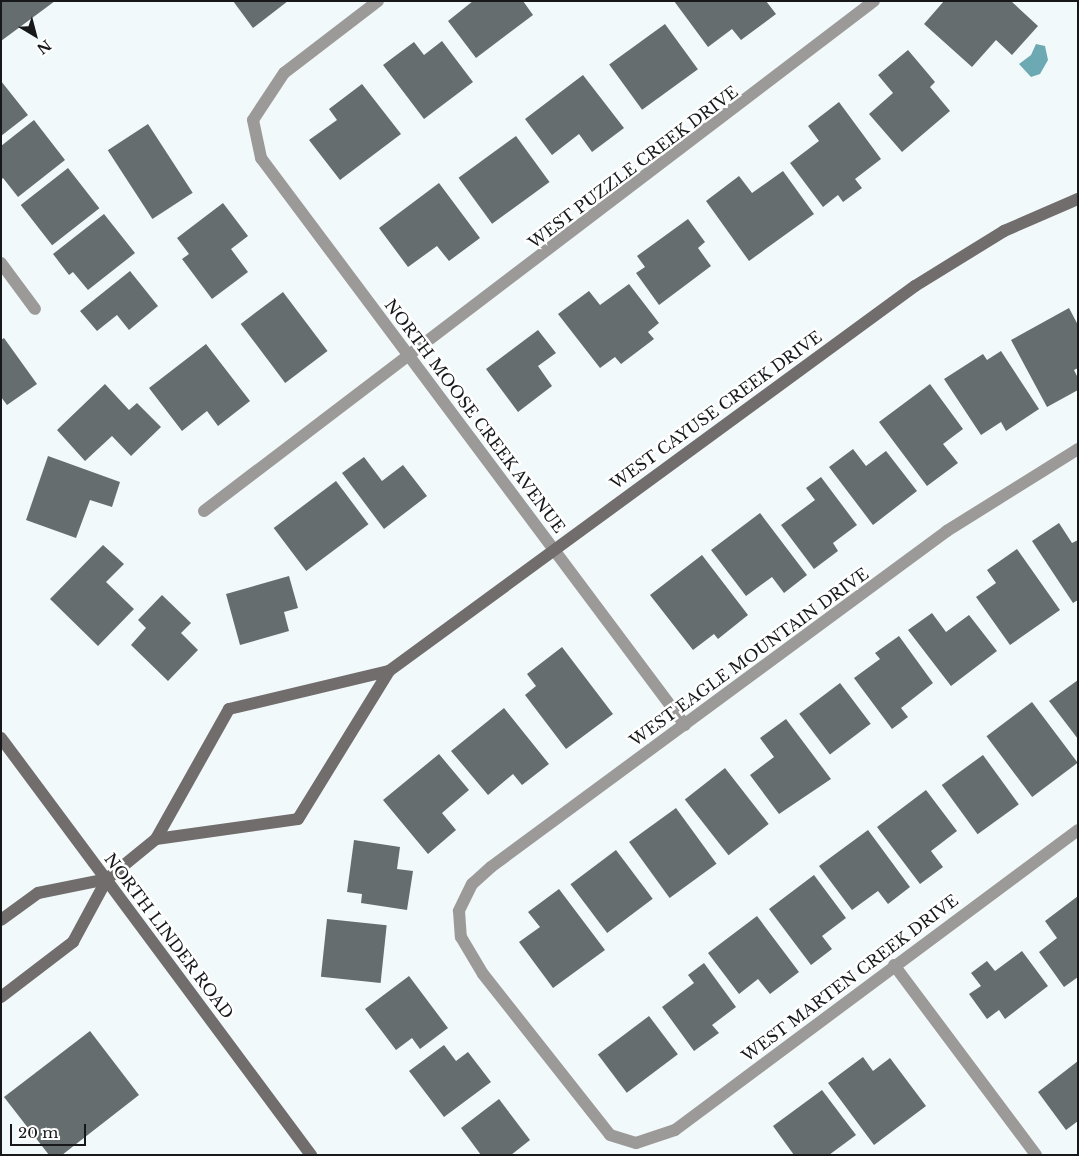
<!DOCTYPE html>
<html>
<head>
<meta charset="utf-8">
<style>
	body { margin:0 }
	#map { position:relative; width:1079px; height:1156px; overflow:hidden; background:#f1f9fa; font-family:"Libre Baskerville",serif }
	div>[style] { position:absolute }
	.water>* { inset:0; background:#6da9b2 }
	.building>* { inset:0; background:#666d6e; transform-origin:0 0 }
	.street>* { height:12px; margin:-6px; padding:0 6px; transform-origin:6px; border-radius:6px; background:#9c9a98 }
	.secondary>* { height:12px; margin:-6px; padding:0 6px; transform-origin:6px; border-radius:6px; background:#716d6c }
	span { translate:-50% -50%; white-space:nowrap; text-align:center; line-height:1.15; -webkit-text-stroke:5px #fff; paint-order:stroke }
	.street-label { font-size:16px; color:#161819 }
	.frame { position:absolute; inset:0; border:2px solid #161819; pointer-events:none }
	.north { position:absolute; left:10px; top:10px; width:50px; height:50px; -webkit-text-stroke:4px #fff; paint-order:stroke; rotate:143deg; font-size:14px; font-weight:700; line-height:20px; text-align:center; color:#161819 }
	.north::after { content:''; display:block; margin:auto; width:18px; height:22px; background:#161819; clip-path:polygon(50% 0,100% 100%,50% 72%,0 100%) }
	.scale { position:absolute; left:10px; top:1124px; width:76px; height:22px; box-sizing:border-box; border:2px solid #161819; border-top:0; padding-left:6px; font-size:15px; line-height:18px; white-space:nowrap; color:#161819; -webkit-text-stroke:4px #fff; paint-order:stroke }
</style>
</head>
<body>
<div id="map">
	<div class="water">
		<i style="clip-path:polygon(1036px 44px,1045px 46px,1048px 60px,1040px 74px,1031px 77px,1019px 64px,1031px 55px)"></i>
	</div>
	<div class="building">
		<i style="clip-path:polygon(1px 1px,55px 1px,1px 41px)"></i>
		<i style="clip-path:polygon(233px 1px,288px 1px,253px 28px)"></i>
		<i style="clip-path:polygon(473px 1px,523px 1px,533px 15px,476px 58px,448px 21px)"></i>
		<i style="clip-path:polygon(674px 1px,766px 1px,776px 14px,741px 40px,732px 29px,708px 47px)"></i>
		<i style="clip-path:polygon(944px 1px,1011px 1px,1038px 26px,1012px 55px,996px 40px,972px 67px,924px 24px)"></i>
		<i style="left:665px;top:24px;width:56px;height:69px;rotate:54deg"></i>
		<i style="clip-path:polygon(442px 41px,473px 82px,424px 119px,383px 65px,414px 42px,424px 55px)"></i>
		<i style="clip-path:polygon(908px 50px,935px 82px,930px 87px,950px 111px,902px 152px,869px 114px,893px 93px,878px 75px)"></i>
		<i style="clip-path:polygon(583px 75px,624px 128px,592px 152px,579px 134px,552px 155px,525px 119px)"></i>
		<i style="clip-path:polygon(1px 81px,28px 115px,1px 136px)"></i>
		<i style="clip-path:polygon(362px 84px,401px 134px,340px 180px,309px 140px,337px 120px,329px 109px)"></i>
		<i style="clip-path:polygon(839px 102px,881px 159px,855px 179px,862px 188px,843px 202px,838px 195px,823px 207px,790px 163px,819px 141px,808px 126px)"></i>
		<i style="clip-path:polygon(34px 120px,65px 160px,18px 197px,3px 178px,1px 180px,1px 146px)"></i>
		<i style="left:148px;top:124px;width:82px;height:48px;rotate:57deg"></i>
		<i style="left:516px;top:136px;width:57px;height:71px;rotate:54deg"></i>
		<i style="left:68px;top:168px;width:51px;height:60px;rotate:52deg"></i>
		<i style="clip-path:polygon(783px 171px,814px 214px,749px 261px,706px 201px,739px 176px,752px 193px)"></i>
		<i style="clip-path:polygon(439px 183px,480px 238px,449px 261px,437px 246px,408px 267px,379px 228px)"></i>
		<i style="clip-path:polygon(223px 203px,248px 236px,231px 249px,248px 272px,212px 299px,182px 259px,189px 254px,177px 238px)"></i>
		<i style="clip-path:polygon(104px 214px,135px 253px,88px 290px,73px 272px,69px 275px,53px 254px)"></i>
		<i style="clip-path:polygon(688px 219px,705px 242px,698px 248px,711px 266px,659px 305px,636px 273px,645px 267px,637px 256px)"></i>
		<i style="clip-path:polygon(130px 271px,158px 306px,129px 330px,117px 315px,97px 331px,80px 311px)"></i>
		<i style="clip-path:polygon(629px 284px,659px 323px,648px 332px,654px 339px,621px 364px,615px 357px,600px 368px,558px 314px,589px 291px,600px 305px)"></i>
		<i style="left:283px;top:292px;width:74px;height:53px;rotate:53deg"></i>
		<i style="clip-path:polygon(1069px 308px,1078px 325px,1078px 368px,1074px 370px,1078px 378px,1078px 390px,1047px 407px,1011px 340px)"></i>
		<i style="clip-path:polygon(538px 330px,556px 353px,538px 366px,552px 386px,518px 412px,486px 369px)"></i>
		<i style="clip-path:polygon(4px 338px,37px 384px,7px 405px,1px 397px,1px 340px)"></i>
		<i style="clip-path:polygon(206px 344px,250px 401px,218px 426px,207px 411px,182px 431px,149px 388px)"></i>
		<i style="clip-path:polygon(1001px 351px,1039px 409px,1006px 431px,1001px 422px,981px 435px,944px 379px,983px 354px,987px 360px)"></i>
		<i style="clip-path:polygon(105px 384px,129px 410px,137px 403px,161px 427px,131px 456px,112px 436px,85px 461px,57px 430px)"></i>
		<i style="clip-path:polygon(930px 384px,963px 429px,943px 444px,958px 463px,927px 486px,879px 422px)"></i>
		<i style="clip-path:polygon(853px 449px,866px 466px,886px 451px,917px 491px,873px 525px,829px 467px)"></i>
		<i style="clip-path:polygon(48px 456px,120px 482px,112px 507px,90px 500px,76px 538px,26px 520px)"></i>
		<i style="clip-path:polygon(364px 457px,382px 481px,403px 465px,427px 496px,384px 529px,342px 473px)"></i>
		<i style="clip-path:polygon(821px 477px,857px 525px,833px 543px,838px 551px,814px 569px,781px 525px,815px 500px,806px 488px)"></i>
		<i style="left:336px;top:481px;width:54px;height:78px;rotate:53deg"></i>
		<i style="clip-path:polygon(760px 513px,807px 575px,784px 593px,772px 577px,746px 596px,711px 550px)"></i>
		<i style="clip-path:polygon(1059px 523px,1072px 543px,1078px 540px,1078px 600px,1073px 603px,1032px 541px)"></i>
		<i style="clip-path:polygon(103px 545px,124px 564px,106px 582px,134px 609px,98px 646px,50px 599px)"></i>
		<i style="clip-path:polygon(1017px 549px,1060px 610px,1010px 645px,976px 597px,996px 583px,987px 570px)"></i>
		<i style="clip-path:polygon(702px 555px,748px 615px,718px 639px,714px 634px,693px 650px,650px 595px)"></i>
		<i style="clip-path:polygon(289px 576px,298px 608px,284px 612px,289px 631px,240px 645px,226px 594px)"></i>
		<i style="clip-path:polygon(162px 595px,191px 623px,181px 633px,198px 650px,168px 681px,131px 645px,146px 628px,138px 620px)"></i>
		<i style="clip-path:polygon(932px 613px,946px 632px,969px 615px,997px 651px,951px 686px,908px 630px)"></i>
		<i style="clip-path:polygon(899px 636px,933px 683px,901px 708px,908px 717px,892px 729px,854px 678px,880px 659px,875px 653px)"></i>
		<i style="clip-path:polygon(562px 647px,613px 714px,566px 749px,525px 695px,536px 686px,527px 674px)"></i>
		<i style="clip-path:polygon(1078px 680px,1078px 739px,1049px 701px)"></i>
		<i style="left:840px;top:683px;width:51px;height:51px;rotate:53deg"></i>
		<i style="left:1032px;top:702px;width:76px;height:57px;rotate:53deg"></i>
		<i style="clip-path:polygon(504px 708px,549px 764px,522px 785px,513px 774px,488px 795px,451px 751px)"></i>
		<i style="clip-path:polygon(786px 719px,831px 779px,779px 814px,750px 775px,774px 757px,760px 738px)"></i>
		<i style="clip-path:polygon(439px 754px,469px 790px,442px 813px,456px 830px,428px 854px,383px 800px)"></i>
		<i style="left:983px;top:755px;width:61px;height:51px;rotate:54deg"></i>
		<i style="left:725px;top:768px;width:71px;height:51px;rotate:52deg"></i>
		<i style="clip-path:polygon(926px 790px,957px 831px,931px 851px,943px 867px,920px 884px,877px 827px)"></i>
		<i style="left:676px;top:808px;width:69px;height:58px;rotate:54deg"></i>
		<i style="clip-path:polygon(868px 830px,910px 887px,888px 904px,878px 891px,852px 910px,819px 866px)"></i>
		<i style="clip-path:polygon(354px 840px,400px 847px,397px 869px,413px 871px,407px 910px,361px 903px,362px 894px,347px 892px)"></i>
		<i style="left:616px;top:850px;width:61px;height:57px;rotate:53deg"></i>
		<i style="clip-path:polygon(814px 875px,846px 918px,822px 936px,832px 949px,811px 965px,769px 909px)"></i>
		<i style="clip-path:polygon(559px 889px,605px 950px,553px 988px,519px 942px,540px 927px,528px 912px)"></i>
		<i style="clip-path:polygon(1078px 896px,1078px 977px,1064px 987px,1039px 952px,1057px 938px,1045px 921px)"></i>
		<i style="clip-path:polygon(757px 916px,799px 972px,770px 994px,758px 979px,739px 994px,708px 953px)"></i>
		<i style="left:327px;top:919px;width:60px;height:58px;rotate:6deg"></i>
		<i style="clip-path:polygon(1022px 951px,1048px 986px,1005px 1019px,999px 1010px,987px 1019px,969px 994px,981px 986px,971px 973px,987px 961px,995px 971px)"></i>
		<i style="clip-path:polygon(704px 963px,736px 1007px,712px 1025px,719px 1033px,694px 1051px,662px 1007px,694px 983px,688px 975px)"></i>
		<i style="clip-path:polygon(409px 976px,448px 1028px,420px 1049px,412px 1038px,396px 1050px,365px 1009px)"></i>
		<i style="left:649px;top:1016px;width:48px;height:64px;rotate:53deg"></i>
		<i style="clip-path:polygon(90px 1031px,139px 1095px,62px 1155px,49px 1155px,4px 1097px)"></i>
		<i style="clip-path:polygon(444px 1045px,456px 1061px,468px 1052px,491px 1082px,444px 1117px,409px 1071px)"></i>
		<i style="clip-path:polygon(863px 1057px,873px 1071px,890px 1058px,926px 1106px,874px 1145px,828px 1083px)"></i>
		<i style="clip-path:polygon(1078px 1061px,1078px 1121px,1066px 1130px,1038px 1092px)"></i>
		<i style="clip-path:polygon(822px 1090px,856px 1135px,829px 1155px,794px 1155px,773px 1126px)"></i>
		<i style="clip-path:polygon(499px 1099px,530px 1140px,511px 1155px,481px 1155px,461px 1128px)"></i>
	</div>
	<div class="street">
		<i style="left:378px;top:1px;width:118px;rotate:142.5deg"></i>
		<i style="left:284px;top:73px;width:56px;rotate:123.4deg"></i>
		<i style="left:253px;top:120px;width:39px;rotate:78deg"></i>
		<i style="left:261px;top:158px;width:708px;rotate:53.21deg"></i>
		<i style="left:1px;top:263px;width:57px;rotate:53.5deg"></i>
		<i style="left:1078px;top:449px;width:155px;rotate:148deg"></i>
		<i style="left:947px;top:531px;width:566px;rotate:143.62deg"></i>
		<i style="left:491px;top:867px;width:25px;rotate:138deg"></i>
		<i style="left:472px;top:884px;width:30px;rotate:116deg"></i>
		<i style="left:459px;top:911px;width:26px;rotate:86deg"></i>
		<i style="left:461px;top:937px;width:43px;rotate:59.3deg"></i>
		<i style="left:483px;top:974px;width:205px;rotate:51.7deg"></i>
		<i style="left:610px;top:1135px;width:27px;rotate:17deg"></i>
		<i style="left:636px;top:1143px;width:41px;rotate:-18.4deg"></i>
		<i style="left:675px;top:1130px;width:502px;rotate:-36.66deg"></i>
		<i style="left:204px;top:511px;width:842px;rotate:-37.28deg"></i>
		<i style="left:894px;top:965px;width:237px;rotate:53.2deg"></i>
	</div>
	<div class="secondary">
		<i style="left:1px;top:738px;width:520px;rotate:53.37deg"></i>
		<i style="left:156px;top:839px;width:143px;rotate:-8deg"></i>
		<i style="left:298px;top:819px;width:174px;rotate:-58.4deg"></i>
		<i style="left:389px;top:671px;width:652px;rotate:-36.2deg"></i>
		<i style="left:915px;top:286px;width:105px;rotate:-31.7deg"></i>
		<i style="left:1004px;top:231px;width:81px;rotate:-23.4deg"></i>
		<i style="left:1px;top:920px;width:46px;rotate:-36.1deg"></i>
		<i style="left:38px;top:893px;width:70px;rotate:-11.5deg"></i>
		<i style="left:1px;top:997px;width:91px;rotate:-37.4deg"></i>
		<i style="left:73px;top:942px;width:72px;rotate:-61.6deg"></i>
		<i style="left:107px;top:879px;width:63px;rotate:-39.2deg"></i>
		<i style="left:156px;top:839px;width:149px;rotate:-60.7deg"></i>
		<i style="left:229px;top:709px;width:164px;rotate:-13.4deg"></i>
	</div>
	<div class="street-label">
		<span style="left:633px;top:167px;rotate:-37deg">WEST PUZZLE CREEK DRIVE</span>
		<span style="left:716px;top:410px;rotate:-36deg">WEST CAYUSE CREEK DRIVE</span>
		<span style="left:475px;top:416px;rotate:53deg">NORTH MOOSE CREEK AVENUE</span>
		<span style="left:749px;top:657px;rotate:-36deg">WEST EAGLE MOUNTAIN DRIVE</span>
		<span style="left:169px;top:936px;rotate:53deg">NORTH LINDER ROAD</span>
		<span style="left:850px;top:978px;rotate:-37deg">WEST MARTEN CREEK DRIVE</span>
	</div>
	<div class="frame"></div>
	<div class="north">N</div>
	<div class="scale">20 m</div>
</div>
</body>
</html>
